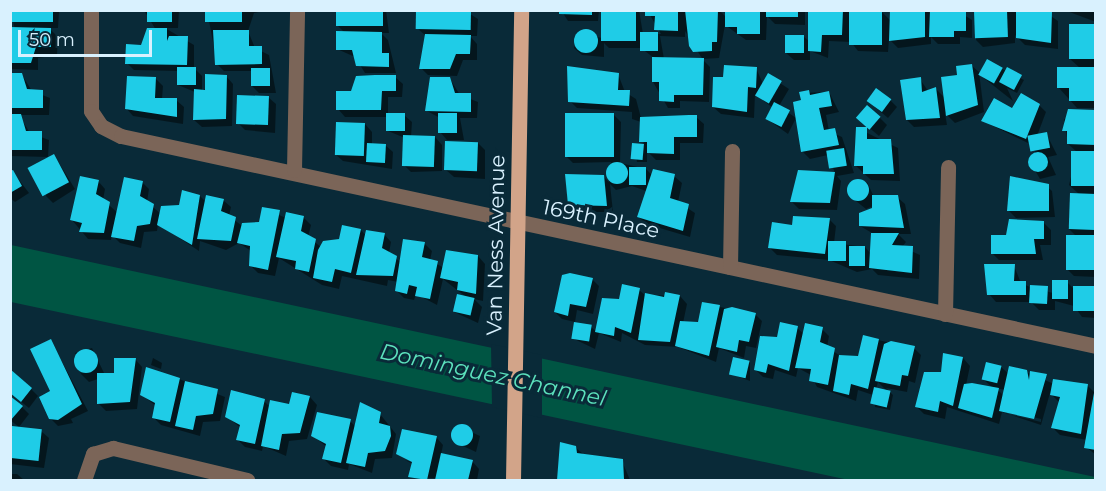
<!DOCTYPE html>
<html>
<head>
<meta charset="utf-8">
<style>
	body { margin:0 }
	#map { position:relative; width:1106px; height:491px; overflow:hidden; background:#092a38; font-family:Montserrat,sans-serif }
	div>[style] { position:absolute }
	.water>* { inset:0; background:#005543 }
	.pier>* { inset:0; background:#092a38 }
	.shadow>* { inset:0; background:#0007 }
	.building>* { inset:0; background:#1fcce7; transform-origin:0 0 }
	.round { border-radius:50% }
	.minor>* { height:15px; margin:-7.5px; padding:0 7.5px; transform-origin:7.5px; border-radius:7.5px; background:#7b6558 }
	.major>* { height:15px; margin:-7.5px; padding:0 7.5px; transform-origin:7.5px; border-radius:7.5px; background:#d2a489 }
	span { translate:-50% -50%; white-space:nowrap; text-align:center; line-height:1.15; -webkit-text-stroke:6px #092a38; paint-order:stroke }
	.street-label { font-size:21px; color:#d9f1fe }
	.water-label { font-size:22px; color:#5ce2bd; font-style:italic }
	.frame { position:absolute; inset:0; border:12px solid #d9f1fe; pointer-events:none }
	.scale { position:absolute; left:18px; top:30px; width:134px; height:27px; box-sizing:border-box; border:3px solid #d9f1fe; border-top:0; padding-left:8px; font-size:18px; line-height:21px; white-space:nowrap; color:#d9f1fe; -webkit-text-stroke:4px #092a38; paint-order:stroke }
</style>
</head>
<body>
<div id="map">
	<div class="water">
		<i style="clip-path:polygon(11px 245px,1095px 477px,1095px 480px,849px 480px,11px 302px)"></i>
	</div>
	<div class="pier">
		<i style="clip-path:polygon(491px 344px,542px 355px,542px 418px,492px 407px)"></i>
	</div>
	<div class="shadow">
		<i style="clip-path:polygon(10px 10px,59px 12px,58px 28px,49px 28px,58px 37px,57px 55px,38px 58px,38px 70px,10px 69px,10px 29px,15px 29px)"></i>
		<i style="clip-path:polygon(134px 10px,179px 10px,178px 28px,165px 28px,194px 45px,194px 68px,202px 76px,202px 91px,226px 76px,233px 84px,232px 126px,202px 127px,194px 120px,195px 92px,178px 85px,178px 71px,134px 70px,127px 63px,156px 30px,145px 12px)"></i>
		<i style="clip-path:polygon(207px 10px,268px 10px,254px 13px,248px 31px,255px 48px,269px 55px,276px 93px,259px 93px,252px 86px,253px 71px,224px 71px,217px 64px)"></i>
		<i style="clip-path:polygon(338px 10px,386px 10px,389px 33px,381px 33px,388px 40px,396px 73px,365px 73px,355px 57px,337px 49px,345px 33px,337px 25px)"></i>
		<i style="clip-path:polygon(427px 10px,464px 10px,478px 19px,477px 36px,470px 36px,477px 44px,477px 60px,463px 60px,457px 76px,428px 75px,421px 68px,426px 36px,417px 28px)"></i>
		<i style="clip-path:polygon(561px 10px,599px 10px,598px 21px,568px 21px)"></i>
		<i style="clip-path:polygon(evenodd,602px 10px,639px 10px,643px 34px,661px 34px,647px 10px,719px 10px,727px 18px,727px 10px,805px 10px,805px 25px,775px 24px,767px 16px,766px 40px,746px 40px,725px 25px,719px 58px,702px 59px,710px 67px,709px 102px,680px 101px,680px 108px,668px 108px,653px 82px,654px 58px,641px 48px,609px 48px,604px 43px,604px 57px,582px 55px,574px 48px,579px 33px,602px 38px,602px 10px,685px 31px,703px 60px,664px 59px,660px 36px,685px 37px,685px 31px)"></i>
		<i style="clip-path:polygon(809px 10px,880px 10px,891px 21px,893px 10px,956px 10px,972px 20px,972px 38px,960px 37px,960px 44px,938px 44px,931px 37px,931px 44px,898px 48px,889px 39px,888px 52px,858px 51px,851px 42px,829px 41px,828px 58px,810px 51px,810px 60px,794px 60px,786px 53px,803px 36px,810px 42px)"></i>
		<i style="clip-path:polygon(1042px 10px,1058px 21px,1058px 49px,1025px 45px,1015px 35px,1015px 43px,983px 47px,976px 40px,976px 12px)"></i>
		<i style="clip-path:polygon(1096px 10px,1096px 22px,1064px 10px)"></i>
		<i style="clip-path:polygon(1096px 26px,1096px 108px,1077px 108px,1059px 88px,1080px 68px,1070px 59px)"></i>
		<i style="clip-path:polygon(971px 65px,979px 72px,984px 112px,955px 123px,945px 113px,947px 125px,914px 127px,907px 120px,920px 79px,928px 91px,936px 89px,945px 98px)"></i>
		<i style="clip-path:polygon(756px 68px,763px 84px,768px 75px,789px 89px,779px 106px,796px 118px,788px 134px,767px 119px,773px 108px,755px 94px,754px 118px,721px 114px,713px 107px,725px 79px)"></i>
		<i style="clip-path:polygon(1002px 69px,1024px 80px,1017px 93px,1007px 88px,1013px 101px,980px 75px)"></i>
		<i style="clip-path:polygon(618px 74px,625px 92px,636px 99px,641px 118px,696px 117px,704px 124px,703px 143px,680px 143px,680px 160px,656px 160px,647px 151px,647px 162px,637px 162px,634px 145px,644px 145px,641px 122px,632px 119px,632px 112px,577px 108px,570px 101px)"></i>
		<i style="clip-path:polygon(10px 75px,22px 75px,32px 91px,50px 98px,49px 115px,19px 115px,30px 133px,49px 140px,48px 157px,10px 156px)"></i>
		<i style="clip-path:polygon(395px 77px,403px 84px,402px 97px,388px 97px,388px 114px,404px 115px,412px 122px,411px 137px,435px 137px,442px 145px,442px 171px,411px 172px,404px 165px,405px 138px,388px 131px,388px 117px,345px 117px,338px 109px,352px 93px)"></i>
		<i style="clip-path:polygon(155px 78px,163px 86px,162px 99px,176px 100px,184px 107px,183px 124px,133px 116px,126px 108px)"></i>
		<i style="clip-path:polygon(450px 79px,460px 95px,478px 102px,477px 118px,460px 118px,464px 140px,447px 140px,440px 132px,440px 118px,427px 111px)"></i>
		<i style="clip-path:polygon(829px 92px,839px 112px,826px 115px,829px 131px,842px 137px,854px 173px,837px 176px,841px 181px,837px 210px,799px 209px,792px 202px,799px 172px,835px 173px,828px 155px,810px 159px,803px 152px,801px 93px)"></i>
		<i style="clip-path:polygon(268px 97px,276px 104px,275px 133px,245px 130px,238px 123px)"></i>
		<i style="clip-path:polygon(890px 100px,897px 107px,888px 118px,875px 107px)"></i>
		<i style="clip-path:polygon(1039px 105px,1046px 112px,1037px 136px,1046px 133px,1057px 155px,1048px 157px,1056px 175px,1040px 179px,1029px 160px,1038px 157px,1030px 144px,983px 121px)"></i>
		<i style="clip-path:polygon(1096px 111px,1096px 277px,1074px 276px,1067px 269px,1076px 236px,1068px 228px,1079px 194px,1069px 185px,1077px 152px,1068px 144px,1064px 119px)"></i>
		<i style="clip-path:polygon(614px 115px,621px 122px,620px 163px,646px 169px,653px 176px,674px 176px,682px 183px,678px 202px,695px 213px,690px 237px,646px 224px,639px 217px,649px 192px,632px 186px,616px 190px,610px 184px,613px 212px,577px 212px,570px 204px,603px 176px,609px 182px,611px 162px,573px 163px,566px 156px)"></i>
		<i style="clip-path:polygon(880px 118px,887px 125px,879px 136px,866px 125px)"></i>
		<i style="clip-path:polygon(365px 124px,372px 132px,372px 145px,385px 145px,393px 152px,392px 169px,343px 161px,335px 154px)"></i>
		<i style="clip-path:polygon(857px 128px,898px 148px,900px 181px,871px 180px,855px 165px)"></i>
		<i style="clip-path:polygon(478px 143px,485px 150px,485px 179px,454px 177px,446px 170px)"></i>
		<i style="clip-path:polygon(54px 155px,75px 189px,53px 203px,46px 196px)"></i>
		<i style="clip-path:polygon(13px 172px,29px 193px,15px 202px,10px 198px)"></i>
		<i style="clip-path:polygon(98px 181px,105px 189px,103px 200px,118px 213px,142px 182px,149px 189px,147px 202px,161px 214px,200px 196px,206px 202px,223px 200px,231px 207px,229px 216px,241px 225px,260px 223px,263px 208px,286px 218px,303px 217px,311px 225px,308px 237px,321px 247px,361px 230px,367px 237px,384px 234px,391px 242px,389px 253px,403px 264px,425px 244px,432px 251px,430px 260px,444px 268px,478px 256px,485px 264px,483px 301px,474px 299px,482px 307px,478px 323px,454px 312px,466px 297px,443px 279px,437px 305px,416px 294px,414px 300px,404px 298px,397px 291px,398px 282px,388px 280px,387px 286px,342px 276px,339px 289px,322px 285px,279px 258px,275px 276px,258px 273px,250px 265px,251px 251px,239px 243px,226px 250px,200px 241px,199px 251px,158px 224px,157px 231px,144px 232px,141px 248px,120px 243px,112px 235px,111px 240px,88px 239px,72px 220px)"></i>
		<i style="clip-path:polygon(852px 182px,867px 182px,874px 197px,897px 197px,905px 204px,911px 234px,898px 234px,906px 242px,902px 247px,920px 255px,919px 279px,878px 275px,872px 269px,857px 272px,829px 260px,777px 255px,770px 248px,793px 227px,829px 219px,836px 226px,834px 243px,865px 247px,871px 254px,872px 233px,860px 226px,873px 206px,866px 209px,851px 197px)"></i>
		<i style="clip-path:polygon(1044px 184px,1052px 191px,1055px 217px,1016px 218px,1008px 210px)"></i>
		<i style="clip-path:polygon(1044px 223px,1051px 230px,1051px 245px,1040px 245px,1043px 260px,999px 260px,992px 253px,1007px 237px)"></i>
		<i style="clip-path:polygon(1014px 266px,1021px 283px,1030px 287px,1053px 293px,1067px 282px,1073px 288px,1096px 288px,1096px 318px,1082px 317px,1074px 306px,1055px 301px,1055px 310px,1039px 310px,1031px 302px,996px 302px,989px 294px)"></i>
		<i style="clip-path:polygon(592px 279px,599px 286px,593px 314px,577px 310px,575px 322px,562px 319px,555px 312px)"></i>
		<i style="clip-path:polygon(639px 290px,645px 295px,680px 296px,687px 304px,683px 323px,699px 324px,720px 307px,755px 314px,762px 321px,756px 348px,746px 346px,744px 358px,719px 348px,716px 362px,678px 347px,645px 345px,622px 333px,621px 342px,599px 333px,595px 349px,572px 338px,591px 327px,597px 332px,620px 300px)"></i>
		<i style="clip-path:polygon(evenodd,797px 328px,804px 334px,822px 329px,829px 336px,827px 347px,842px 357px,859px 358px,878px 340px,914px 348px,921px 355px,915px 383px,909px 381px,907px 392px,886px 388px,893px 395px,890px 410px,875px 407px,873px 395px,858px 390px,856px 401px,817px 387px,811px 375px,798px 368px,796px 377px,775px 370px,773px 379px,763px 377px,756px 370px,778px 339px,797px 328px,878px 382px,888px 392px,876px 389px,878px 382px)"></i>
		<i style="clip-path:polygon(51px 341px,88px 411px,71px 419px,73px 423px,58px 426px,50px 418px)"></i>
		<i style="clip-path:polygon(92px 348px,105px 375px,116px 374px,135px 359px,142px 367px,137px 409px,106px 411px,98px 403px,98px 379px,89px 382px,81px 374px,75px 353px)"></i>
		<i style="clip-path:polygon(153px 358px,162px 363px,161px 369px,151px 365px)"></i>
		<i style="clip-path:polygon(evenodd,963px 358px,970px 366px,966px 385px,994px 389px,984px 380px,1001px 367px,1009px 374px,1026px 372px,1054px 384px,1087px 385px,1096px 394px,1096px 455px,1086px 447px,1087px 440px,1060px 435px,1053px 428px,1060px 403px,1050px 393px,1041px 425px,1002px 412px,999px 424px,947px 407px,945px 419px,924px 414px,917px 407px,942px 374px,963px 358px,996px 388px,1005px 390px,1004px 396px,996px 388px,963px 358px,1007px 411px,1041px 419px,1041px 422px,1007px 414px,1007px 411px)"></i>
		<i style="clip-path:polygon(750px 362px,750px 381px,731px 374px)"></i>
		<i style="clip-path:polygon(179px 379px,225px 397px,220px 421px,203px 422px,200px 436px,161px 425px,153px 417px,156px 406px,142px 395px)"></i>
		<i style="clip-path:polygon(31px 389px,38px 396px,29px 408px,10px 393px)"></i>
		<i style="clip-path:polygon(310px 397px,317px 405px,307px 439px,289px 441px,286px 456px,263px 446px,262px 451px,245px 447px,238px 440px,241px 428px,226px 416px,264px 401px,270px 407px,291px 406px)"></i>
		<i style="clip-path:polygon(22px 407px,29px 414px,19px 427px,10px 420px)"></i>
		<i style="clip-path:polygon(380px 414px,396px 434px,392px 458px,375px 459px,372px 473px,349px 464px,348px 470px,331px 466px,324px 459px,327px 447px,313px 436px,350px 421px,356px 427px)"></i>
		<i style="clip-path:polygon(456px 425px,480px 436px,476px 452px,452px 441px)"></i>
		<i style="clip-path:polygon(41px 431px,49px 438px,44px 468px,10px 464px,10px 436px)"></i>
		<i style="clip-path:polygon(436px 437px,443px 445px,441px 455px,472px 461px,479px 469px,477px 480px,410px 477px,413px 464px,405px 460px,419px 464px,398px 453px)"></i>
		<i style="clip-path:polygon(575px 447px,583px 454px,622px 461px,630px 480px,559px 480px)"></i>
		<i style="clip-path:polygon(10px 474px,17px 474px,24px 480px,10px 480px)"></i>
	</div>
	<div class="building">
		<i style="left:10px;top:10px;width:43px;height:12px"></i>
		<i style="left:147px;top:10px;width:25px;height:12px"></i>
		<i style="left:205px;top:10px;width:37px;height:12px"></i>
		<i style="left:336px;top:10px;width:47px;height:16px"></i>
		<i style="left:416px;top:10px;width:55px;height:19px;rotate:1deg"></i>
		<i style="clip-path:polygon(559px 10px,592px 10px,592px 15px,559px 14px)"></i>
		<i style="left:601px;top:10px;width:35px;height:31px"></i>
		<i style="clip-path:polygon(645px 10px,678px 10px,678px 31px,654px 30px,655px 16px,645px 16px)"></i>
		<i style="clip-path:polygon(685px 10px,718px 10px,717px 42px,712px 42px,712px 51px,693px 52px,689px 46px)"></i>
		<i style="clip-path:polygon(725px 10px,760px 10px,760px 34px,737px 34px,737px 27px,725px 27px)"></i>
		<i style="left:766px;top:10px;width:32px;height:7px"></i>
		<i style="clip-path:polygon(808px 10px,843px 10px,842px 35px,822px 35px,821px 52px,808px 51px)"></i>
		<i style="left:849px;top:10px;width:33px;height:35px"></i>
		<i style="clip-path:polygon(890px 10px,925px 10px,925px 37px,889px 41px)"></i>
		<i style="clip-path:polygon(930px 10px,966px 11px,966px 31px,954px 31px,954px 37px,929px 37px)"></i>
		<i style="left:1007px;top:10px;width:27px;height:33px;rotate:88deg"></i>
		<i style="clip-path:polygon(1016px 10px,1052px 12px,1051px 43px,1016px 38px)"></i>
		<i style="left:1069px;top:24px;width:27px;height:35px"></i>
		<i style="clip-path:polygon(10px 27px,51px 28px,51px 47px,36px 47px,31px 63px,10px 63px)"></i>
		<i style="clip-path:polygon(147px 28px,167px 28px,167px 41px,169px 36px,188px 36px,187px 65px,125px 64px,126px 44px,141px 45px)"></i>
		<i class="round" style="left:574px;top:29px;width:24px;height:24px"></i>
		<i style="clip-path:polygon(213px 30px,249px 30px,249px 46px,262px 46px,262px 64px,215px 65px)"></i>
		<i style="clip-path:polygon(336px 31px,382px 32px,382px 53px,389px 53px,389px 67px,356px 66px,352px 50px,336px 50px)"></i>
		<i style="left:640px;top:32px;width:18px;height:19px"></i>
		<i style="clip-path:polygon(425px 34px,471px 35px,470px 54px,456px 54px,450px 69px,419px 69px)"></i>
		<i style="left:785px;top:35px;width:19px;height:18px"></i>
		<i style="clip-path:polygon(652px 57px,704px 58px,703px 95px,674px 95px,674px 102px,659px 101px,659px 82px,652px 82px)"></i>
		<i style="left:987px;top:59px;width:18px;height:18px;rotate:29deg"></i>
		<i style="clip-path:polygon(972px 64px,978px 105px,946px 116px,941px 77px,957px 75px,956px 66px)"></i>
		<i style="clip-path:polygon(724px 65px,757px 67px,756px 88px,748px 87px,747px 112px,712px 107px,713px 77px,723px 77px)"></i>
		<i style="clip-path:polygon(567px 66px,619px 73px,618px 90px,630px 90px,629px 106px,568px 102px)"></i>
		<i style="left:177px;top:67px;width:19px;height:18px"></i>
		<i style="left:1007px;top:67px;width:17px;height:17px;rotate:28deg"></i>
		<i style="clip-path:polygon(1057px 67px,1096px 67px,1096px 101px,1069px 101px,1069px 88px,1057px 88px)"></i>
		<i style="left:251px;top:68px;width:19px;height:18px"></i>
		<i style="clip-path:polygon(10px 73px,22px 73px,27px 89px,43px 90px,43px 108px,10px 108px)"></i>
		<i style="left:768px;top:73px;width:16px;height:26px;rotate:30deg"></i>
		<i style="clip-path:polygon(205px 74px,227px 75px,226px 119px,193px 120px,194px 89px,205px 90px)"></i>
		<i style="clip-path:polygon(375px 75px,396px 75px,396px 91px,382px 91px,381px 110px,336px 110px,336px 91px,351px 91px,356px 76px)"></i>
		<i style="clip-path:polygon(127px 76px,156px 77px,155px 98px,177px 98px,177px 117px,125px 109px)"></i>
		<i style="clip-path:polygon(430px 77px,450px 77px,455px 93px,471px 93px,471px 112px,425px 111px)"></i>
		<i style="clip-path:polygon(921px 77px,922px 92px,936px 87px,940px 118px,906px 120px,900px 80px)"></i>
		<i style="left:876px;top:88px;width:19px;height:16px;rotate:36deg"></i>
		<i style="clip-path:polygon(809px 90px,810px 95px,829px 91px,832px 106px,819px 108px,824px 130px,835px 128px,839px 145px,801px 152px,793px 102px,801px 100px,799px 92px)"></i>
		<i style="clip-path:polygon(1021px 93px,1040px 104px,1026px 139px,981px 121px,994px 98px,1012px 108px)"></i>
		<i style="left:237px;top:95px;width:32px;height:29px;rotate:2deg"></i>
		<i style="left:774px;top:102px;width:18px;height:19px;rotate:27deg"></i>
		<i style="left:867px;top:105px;width:18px;height:17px;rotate:41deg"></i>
		<i style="clip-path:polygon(1068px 109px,1096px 110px,1096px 145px,1067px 144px,1067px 131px,1062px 131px)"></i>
		<i style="left:386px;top:113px;width:19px;height:18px"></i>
		<i style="left:438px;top:113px;width:19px;height:20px"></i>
		<i style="left:565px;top:113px;width:49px;height:44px"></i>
		<i style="clip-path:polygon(10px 114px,21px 114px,26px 131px,42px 131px,42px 150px,10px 150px)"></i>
		<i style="clip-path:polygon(689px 115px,697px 115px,697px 137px,674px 137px,674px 154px,647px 153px,647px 142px,639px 142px,640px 117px)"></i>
		<i style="left:336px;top:122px;width:29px;height:33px;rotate:2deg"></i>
		<i style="clip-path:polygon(856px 127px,867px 127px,867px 139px,891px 139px,894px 174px,863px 174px,863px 166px,854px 166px)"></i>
		<i style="left:1047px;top:132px;width:16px;height:20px;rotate:79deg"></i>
		<i style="left:403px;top:135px;width:32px;height:31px;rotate:2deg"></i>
		<i style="left:445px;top:141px;width:33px;height:29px;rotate:2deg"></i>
		<i style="left:367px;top:143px;width:19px;height:19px;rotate:3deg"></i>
		<i style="left:632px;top:143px;width:12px;height:16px;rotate:5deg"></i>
		<i style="left:844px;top:148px;width:18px;height:18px;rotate:81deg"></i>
		<i style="left:1071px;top:151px;width:25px;height:35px"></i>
		<i class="round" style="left:1028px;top:152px;width:20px;height:20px"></i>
		<i style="left:54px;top:154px;width:32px;height:30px;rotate:62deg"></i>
		<i class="round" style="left:606px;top:162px;width:22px;height:22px"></i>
		<i style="left:629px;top:167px;width:17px;height:18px"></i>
		<i style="clip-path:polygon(653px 169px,675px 174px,670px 198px,689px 204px,683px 231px,637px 217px)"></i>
		<i style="clip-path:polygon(13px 170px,22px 186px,10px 193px,10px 171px)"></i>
		<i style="clip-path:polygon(798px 170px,835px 172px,830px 203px,790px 202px)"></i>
		<i style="clip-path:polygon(565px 174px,604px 175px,607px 206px,568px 205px)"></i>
		<i style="clip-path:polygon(80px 176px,99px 180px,96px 194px,110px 202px,104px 233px,79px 232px,82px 223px,70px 220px)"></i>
		<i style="clip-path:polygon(1010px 176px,1049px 184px,1049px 211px,1007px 211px)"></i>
		<i style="clip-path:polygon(124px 177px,143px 181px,140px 196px,154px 204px,150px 224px,137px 226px,134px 241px,111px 237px)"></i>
		<i class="round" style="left:847px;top:179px;width:22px;height:22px"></i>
		<i style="clip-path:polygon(182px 190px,200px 195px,192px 245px,157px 225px,161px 206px,179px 205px)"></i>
		<i style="left:1070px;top:193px;width:26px;height:36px;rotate:2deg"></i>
		<i style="clip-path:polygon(206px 195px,224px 199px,221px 211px,236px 217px,231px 241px,197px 239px)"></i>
		<i style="clip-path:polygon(872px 195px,898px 195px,904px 228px,859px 226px,859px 213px,872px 208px)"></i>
		<i style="clip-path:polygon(262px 207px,280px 210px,268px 270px,249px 266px,250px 246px,237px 243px,242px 223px,259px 222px)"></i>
		<i style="clip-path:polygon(286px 212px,304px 216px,301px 231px,316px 239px,309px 272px,295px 269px,296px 261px,276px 257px)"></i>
		<i style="clip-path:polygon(793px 216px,830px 218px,825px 254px,768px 248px,772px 222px,792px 225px)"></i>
		<i style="clip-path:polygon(1009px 219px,1044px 221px,1044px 239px,1034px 239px,1036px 254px,991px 254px,991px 235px,1006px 235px)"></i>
		<i style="clip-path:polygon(342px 225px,361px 229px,351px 273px,335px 269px,332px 282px,313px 278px,318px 250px,323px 241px,339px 239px)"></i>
		<i style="clip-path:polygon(366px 230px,385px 233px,382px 248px,397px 256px,393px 276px,356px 275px)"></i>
		<i style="clip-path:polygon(871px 233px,899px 233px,892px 245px,913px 246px,912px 273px,869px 268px)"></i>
		<i style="left:1066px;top:235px;width:30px;height:35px"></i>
		<i style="clip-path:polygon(403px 239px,425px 242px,422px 257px,438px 261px,430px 299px,415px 296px,417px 287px,409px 285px,407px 294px,395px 291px)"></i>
		<i style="left:828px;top:241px;width:18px;height:20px"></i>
		<i style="left:849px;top:246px;width:16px;height:20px"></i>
		<i style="clip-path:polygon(446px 250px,478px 255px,476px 294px,457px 290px,458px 282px,440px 278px)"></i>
		<i style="clip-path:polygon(984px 264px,1015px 264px,1014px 281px,1026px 281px,1026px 295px,987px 295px)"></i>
		<i style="clip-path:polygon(570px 273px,593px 278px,586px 307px,570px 304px,568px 316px,554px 312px,562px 275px)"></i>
		<i style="left:1052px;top:280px;width:16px;height:19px"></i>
		<i style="clip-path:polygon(622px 284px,640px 288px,631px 333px,615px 327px,614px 336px,595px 332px,602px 298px,619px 299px)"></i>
		<i style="left:1030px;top:285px;width:18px;height:18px;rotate:3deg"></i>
		<i style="left:1073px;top:286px;width:23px;height:25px"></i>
		<i style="clip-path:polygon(665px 292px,680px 295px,670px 342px,638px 340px,645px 293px,664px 297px)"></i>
		<i style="left:457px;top:294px;width:18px;height:18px;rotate:13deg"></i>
		<i style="clip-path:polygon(702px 302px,720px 305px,709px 356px,675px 346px,680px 321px,698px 322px)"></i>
		<i style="clip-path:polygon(732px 307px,756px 313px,749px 342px,739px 340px,737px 352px,716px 347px,724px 309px)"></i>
		<i style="left:574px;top:322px;width:18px;height:17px;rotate:9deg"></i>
		<i style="clip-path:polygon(780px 322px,798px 326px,789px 371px,768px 364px,766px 373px,754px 370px,760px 336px,777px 337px)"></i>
		<i style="clip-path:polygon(805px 323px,823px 327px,820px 342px,835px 348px,828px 385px,809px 381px,811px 369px,795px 368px)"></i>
		<i style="clip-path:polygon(863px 335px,879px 339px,868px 389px,851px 384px,849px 395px,833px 391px,839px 355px,858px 356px)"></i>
		<i style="clip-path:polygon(51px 339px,82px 404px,58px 420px,49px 419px,39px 397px,50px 391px,30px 349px)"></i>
		<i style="clip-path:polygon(891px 341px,915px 346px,908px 376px,902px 375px,900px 386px,875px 381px,884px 344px)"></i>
		<i class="round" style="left:74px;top:349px;width:24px;height:24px"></i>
		<i style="clip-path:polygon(943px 353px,963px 357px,953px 406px,940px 401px,938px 412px,915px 407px,924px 372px,941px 372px)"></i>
		<i style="left:733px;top:357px;width:17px;height:18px;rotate:13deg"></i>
		<i style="clip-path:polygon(114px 358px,136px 358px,130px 402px,97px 404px,97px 373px,114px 373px)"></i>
		<i style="left:986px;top:362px;width:16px;height:18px;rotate:14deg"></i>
		<i style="clip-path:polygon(1009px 366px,1027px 370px,1029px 380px,1030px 371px,1047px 374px,1034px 419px,999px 411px)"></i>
		<i style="clip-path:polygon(146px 367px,180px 378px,170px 422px,152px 418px,155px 403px,140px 395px)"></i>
		<i style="clip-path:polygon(10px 369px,32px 388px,21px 402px,10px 393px)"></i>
		<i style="clip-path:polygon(1053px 379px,1088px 384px,1081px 434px,1051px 428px,1060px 397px,1050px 395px)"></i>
		<i style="clip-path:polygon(185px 381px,218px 389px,213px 414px,196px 416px,193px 430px,175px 426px)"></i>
		<i style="clip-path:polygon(972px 383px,999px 388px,992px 418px,958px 408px,964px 384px)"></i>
		<i style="left:874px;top:387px;width:17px;height:17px;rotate:13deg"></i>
		<i style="clip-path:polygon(231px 390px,265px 399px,255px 444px,236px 440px,240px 425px,225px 417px)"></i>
		<i style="clip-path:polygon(292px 392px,310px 396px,300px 433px,282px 434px,279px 450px,261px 446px,270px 400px,289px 404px)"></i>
		<i style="clip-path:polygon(1094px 393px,1096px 393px,1096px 450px,1084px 448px)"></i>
		<i style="clip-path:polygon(10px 396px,23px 406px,10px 421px)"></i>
		<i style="clip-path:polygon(360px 402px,381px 412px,379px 423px,390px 426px,391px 436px,385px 451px,368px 453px,365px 467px,346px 463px)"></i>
		<i style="clip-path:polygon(317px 412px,351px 419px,341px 463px,322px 459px,326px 444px,311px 436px)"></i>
		<i class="round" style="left:451px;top:424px;width:22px;height:22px"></i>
		<i style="left:12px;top:426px;width:30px;height:32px;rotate:6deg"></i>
		<i style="clip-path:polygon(402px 429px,437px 436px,427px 480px,408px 477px,412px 462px,396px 454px)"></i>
		<i style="clip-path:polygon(560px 442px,576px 446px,577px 453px,623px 459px,624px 479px,557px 480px)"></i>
		<i style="clip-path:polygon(441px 453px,473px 460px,468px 480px,435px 480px)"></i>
	</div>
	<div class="minor">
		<i style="left:91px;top:10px;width:101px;rotate:90deg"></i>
		<i style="left:91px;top:111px;width:18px;rotate:56deg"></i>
		<i style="left:101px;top:126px;width:22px;rotate:27deg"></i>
		<i style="left:121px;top:136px;width:997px;rotate:12.15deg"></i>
		<i style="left:294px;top:170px;width:160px;rotate:-88.9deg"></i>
		<i style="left:730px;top:267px;width:116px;rotate:-89deg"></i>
		<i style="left:945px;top:314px;width:147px;rotate:-88.8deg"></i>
		<i style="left:84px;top:480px;width:28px;rotate:-71deg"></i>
		<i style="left:93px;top:454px;width:21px;rotate:-17deg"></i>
		<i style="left:113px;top:448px;width:138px;rotate:13.4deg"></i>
	</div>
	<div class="major">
		<i style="left:513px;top:480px;width:470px;rotate:-89deg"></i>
	</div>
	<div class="street-label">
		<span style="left:601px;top:219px;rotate:12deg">169th Place</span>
		<span style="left:496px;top:245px;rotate:-89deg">Van Ness Avenue</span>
	</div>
	<div class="water-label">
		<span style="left:493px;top:375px;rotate:12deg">Dominguez Channel</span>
	</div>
	<div class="frame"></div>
	<div class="scale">50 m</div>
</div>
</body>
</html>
